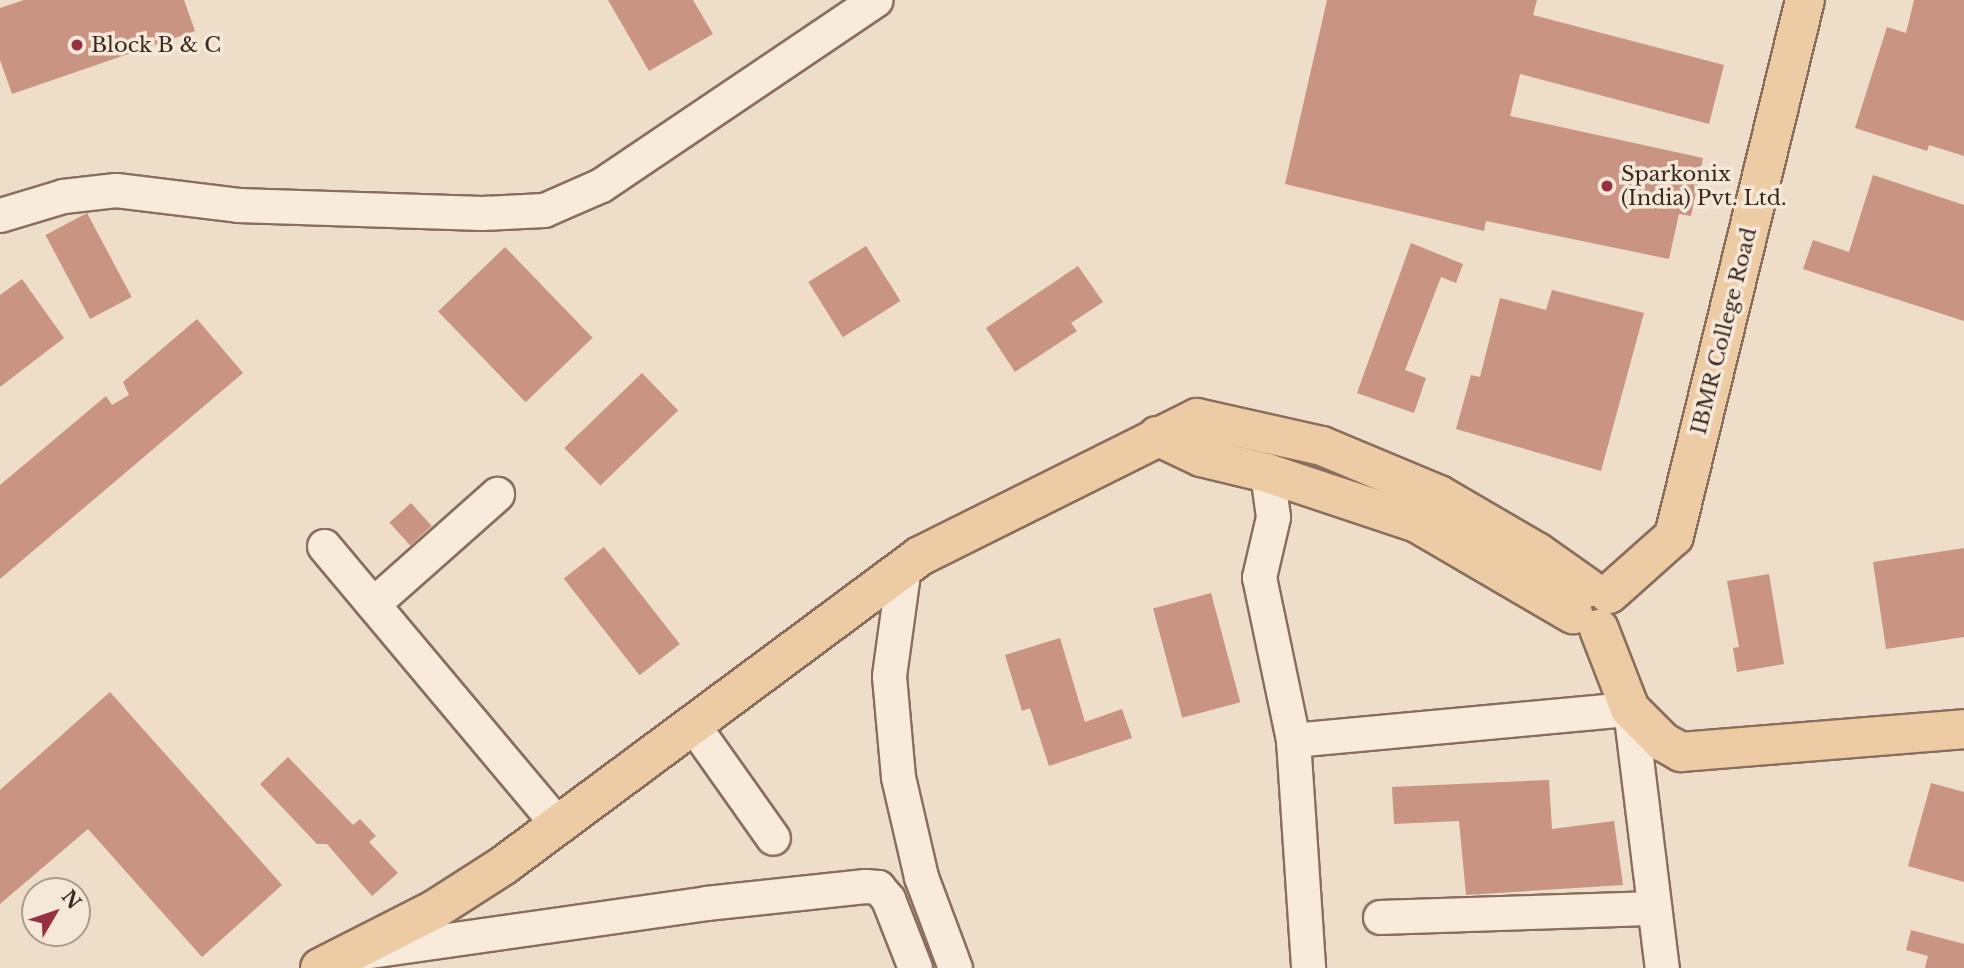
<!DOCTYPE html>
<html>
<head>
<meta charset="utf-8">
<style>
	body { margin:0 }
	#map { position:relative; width:1964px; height:968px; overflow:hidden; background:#edddc9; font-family:"Libre Baskerville",serif }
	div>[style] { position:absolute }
	.building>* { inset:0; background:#c99481; transform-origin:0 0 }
	.roads { filter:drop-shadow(2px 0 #896e5e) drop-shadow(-2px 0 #896e5e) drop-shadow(0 2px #896e5e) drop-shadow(0 -2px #896e5e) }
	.minor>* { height:33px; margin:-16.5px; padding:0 16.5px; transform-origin:16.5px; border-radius:16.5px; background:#f8ebdc }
	.major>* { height:38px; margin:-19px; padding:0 19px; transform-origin:19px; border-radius:19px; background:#edcba4 }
	.dots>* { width:19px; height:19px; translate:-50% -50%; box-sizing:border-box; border:4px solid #f5e8d8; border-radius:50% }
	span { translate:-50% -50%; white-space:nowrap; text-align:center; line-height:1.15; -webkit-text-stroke:7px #f5e8d8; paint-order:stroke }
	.poi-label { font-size:21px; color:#3a2921 }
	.left { translate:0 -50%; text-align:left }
	.street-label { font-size:21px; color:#3a2921 }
	.north { position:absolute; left:21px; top:877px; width:70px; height:70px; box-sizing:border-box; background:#f5e8d8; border:2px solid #aa9c8f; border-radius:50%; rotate:51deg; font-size:19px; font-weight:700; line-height:28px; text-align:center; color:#3a2921 }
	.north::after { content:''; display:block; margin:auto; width:24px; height:32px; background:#953141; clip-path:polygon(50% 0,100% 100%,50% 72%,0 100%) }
</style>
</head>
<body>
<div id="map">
	<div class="building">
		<i style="clip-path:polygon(24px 0,184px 0,195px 31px,12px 94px,0 60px,0 8px)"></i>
		<i style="clip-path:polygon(608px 0,693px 0,713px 34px,649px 71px)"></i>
		<i style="clip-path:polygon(1327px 0,1537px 0,1533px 15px,1724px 65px,1709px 124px,1520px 74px,1510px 116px,1703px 158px,1691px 216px,1679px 214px,1669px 259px,1486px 221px,1484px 231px,1285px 184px)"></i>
		<i style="clip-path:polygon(1914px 0,1964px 0,1964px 156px,1929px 145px,1927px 151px,1855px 128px,1887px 27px,1906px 33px)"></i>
		<i style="clip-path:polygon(1873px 175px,1964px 205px,1964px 321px,1803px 269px,1813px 240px,1849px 252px)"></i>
		<i style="left:87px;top:213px;width:95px;height:47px;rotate:62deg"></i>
		<i style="clip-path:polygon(1411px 243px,1463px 264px,1456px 283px,1441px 277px,1405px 370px,1426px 378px,1414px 413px,1357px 393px)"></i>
		<i style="left:866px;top:246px;width:65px;height:68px;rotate:58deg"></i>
		<i style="left:505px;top:247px;width:126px;height:93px;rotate:46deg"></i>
		<i style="clip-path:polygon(1078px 266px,1103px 302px,1071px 323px,1077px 331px,1015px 372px,986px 328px)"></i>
		<i style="clip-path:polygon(22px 279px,64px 338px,0 387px,0 295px)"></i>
		<i style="clip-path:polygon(1552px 290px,1644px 313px,1601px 471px,1456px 429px,1471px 375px,1480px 377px,1500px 298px,1546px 310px)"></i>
		<i style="clip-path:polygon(197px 319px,243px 373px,0 579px,0 485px,106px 396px,112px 405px,129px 395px,123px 382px)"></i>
		<i style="left:642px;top:373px;width:52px;height:108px;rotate:46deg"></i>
		<i style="left:411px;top:503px;width:31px;height:29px;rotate:48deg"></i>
		<i style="left:604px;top:547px;width:123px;height:51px;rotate:52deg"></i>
		<i style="clip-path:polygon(1964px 548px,1964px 637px,1886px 649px,1873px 562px)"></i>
		<i style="clip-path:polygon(1769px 574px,1784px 664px,1737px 672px,1733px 648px,1739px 647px,1727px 581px)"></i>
		<i style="left:1211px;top:593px;width:113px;height:60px;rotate:75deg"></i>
		<i style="clip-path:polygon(1060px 638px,1085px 722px,1122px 709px,1132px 738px,1049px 766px,1030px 708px,1022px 711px,1005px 655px)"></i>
		<i style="clip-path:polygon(110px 692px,282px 885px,202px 957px,88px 829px,0 904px,0 790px)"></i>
		<i style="clip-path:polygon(288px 757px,353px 825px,360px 819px,376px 836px,369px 842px,398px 873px,372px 896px,327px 844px,317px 844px,260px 784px)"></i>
		<i style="clip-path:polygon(1549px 780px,1552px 829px,1614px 821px,1623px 885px,1466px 895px,1459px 821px,1394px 824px,1392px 787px)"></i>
		<i style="clip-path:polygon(1931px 783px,1964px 792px,1964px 882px,1908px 866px)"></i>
		<i style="clip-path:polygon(1911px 930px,1964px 944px,1964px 968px,1925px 968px,1928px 956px,1906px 950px)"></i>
	</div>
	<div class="roads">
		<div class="minor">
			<i style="left:0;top:215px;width:66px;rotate:-16.8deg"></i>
			<i style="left:63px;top:196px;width:53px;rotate:-6.5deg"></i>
			<i style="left:116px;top:190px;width:123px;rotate:7deg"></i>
			<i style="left:238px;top:205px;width:244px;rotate:1.9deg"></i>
			<i style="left:482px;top:213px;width:62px;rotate:-2.8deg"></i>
			<i style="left:544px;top:210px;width:62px;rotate:-23.7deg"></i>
			<i style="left:601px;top:185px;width:331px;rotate:-34deg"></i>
			<i style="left:1267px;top:473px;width:44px;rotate:82.2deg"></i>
			<i style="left:1273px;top:517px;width:62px;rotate:103.1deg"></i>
			<i style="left:1259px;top:577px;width:167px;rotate:78.2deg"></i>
			<i style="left:1293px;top:740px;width:228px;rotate:86.2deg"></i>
			<i style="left:324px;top:546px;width:366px;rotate:50deg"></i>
			<i style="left:904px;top:566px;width:111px;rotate:97.8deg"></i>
			<i style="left:889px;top:676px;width:101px;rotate:84.9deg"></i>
			<i style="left:898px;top:777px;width:103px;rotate:77deg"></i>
			<i style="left:921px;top:877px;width:97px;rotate:69.5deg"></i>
			<i style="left:373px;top:604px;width:166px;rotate:-41.6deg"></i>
			<i style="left:693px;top:725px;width:138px;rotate:54.7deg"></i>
			<i style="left:1293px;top:740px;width:338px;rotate:-5.3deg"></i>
			<i style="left:1630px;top:709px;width:261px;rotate:83deg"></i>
			<i style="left:1380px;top:917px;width:274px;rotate:-1.9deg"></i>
			<i style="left:363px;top:952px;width:346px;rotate:-8.1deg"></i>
			<i style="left:706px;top:903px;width:160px;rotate:-6.1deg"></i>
			<i style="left:865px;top:886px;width:13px;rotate:4deg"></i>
			<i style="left:878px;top:887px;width:16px;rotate:50deg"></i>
			<i style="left:888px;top:899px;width:74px;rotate:68.6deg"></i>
		</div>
		<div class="major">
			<i style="left:1157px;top:436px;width:49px;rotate:25.5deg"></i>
			<i style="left:1201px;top:457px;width:68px;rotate:13.6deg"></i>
			<i style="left:1267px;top:473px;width:158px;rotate:18.4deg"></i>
			<i style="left:1417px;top:523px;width:181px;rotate:30.3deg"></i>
			<i style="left:1609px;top:594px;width:87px;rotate:-41.7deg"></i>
			<i style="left:1674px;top:536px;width:552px;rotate:-76.27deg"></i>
			<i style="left:1599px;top:629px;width:86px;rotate:68.8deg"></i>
			<i style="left:1630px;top:709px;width:47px;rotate:45deg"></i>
			<i style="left:1663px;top:742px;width:21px;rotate:29deg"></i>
			<i style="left:1681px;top:752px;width:284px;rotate:-4.6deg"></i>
			<i style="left:320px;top:968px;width:128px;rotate:-27deg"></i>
			<i style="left:434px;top:910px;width:83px;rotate:-32.7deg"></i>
			<i style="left:504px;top:865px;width:518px;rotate:-36.6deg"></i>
			<i style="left:920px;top:556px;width:309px;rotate:-26.5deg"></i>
			<i style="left:1197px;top:418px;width:128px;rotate:12.6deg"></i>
			<i style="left:1322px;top:446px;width:127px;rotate:22.7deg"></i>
			<i style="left:1439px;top:495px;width:113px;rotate:30.2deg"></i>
			<i style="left:1537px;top:552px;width:62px;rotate:35.2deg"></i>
		</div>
	</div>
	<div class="dots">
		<i style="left:77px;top:45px;background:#953141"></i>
		<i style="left:1607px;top:186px;background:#953141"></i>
	</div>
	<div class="poi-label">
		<span class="left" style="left:91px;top:45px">Block B &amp; C</span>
		<span class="left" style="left:1621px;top:186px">Sparkonix<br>(India) Pvt. Ltd.</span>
	</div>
	<div class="street-label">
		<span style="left:1724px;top:331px;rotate:-76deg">IBMR College Road</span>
	</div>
	<div class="north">N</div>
</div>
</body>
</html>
